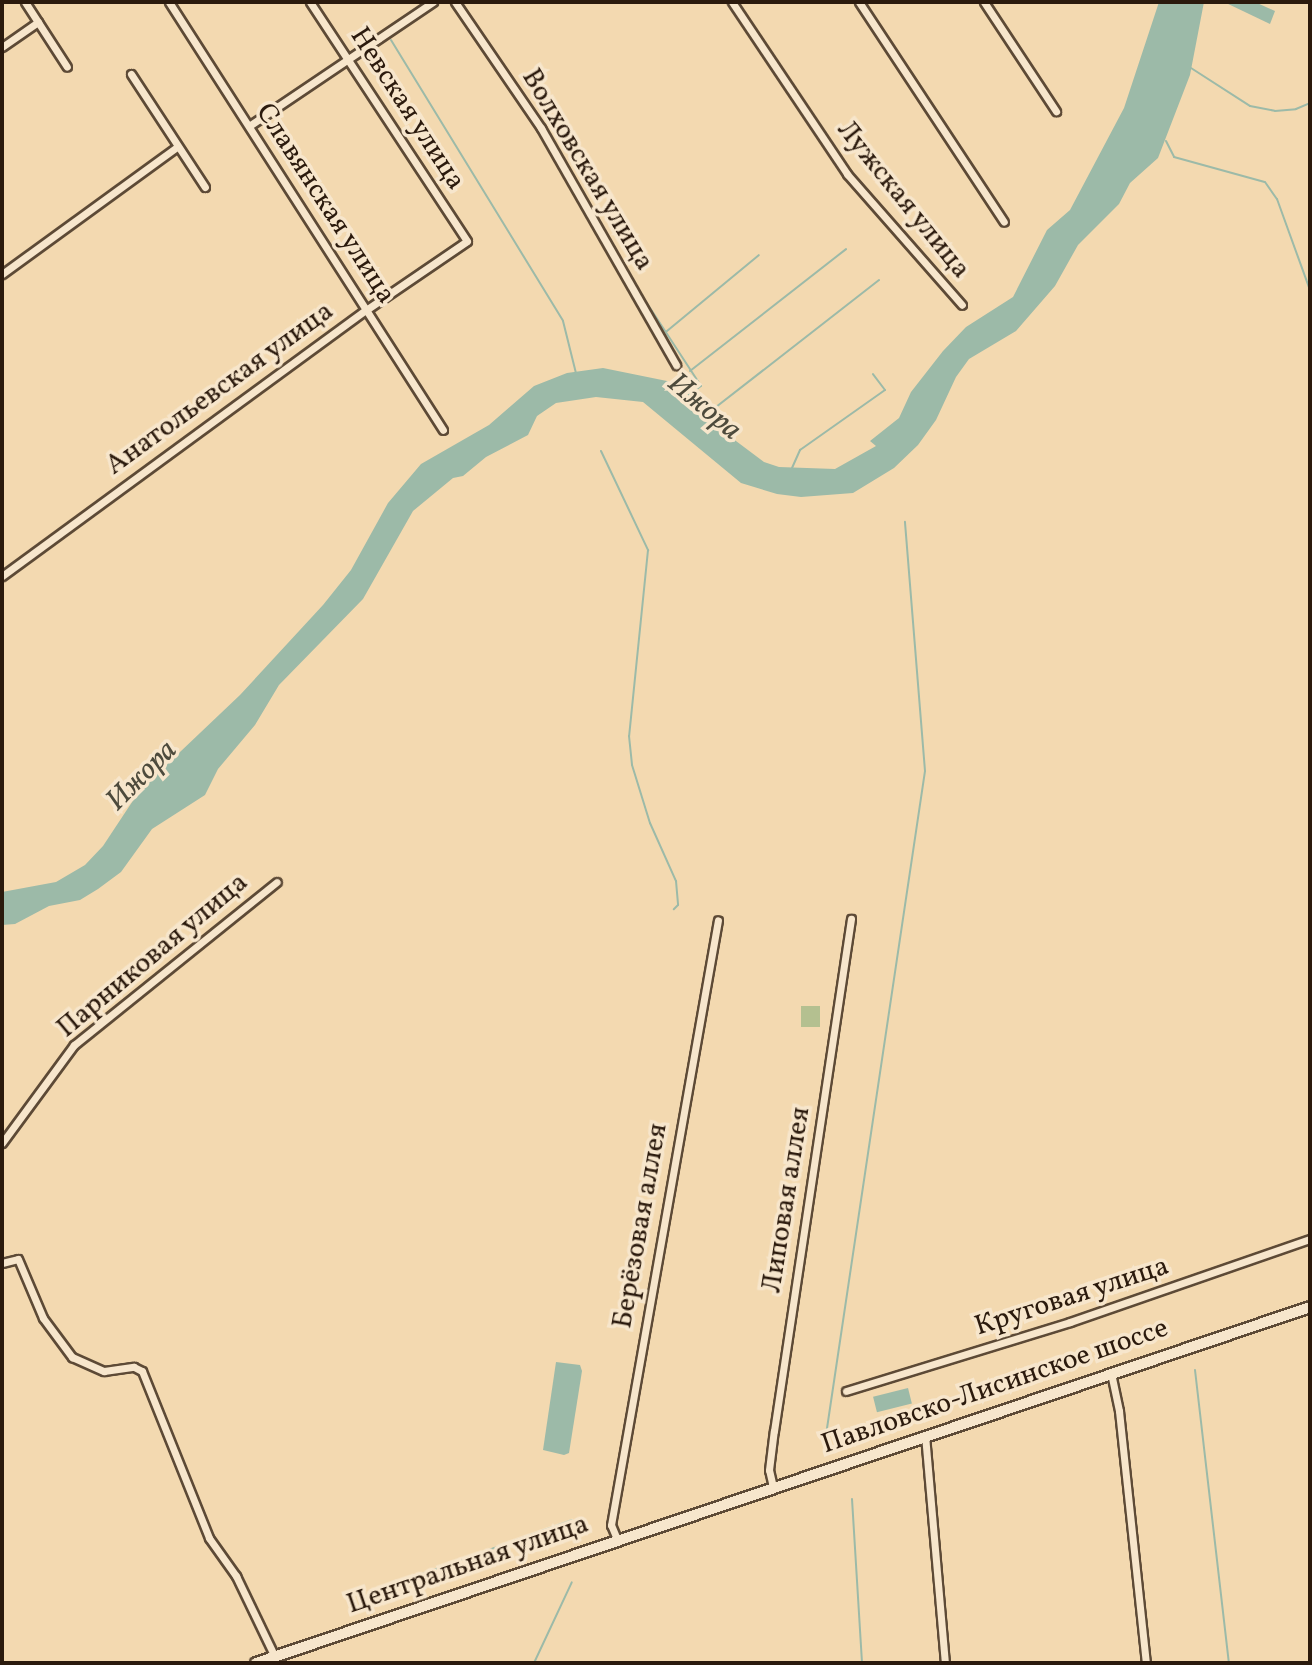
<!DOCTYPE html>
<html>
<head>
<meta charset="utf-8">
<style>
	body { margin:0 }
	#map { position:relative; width:1312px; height:1665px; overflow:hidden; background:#f3d9b0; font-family:Vollkorn,serif }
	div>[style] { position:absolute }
	.green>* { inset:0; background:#b4c090; transform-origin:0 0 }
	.water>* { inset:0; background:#9cbaa8; transform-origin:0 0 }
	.stream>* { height:2px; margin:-1px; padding:0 1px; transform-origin:1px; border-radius:1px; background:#9cbaa8 }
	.roads { filter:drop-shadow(2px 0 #5d4a36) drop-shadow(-2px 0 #5d4a36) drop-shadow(0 2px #5d4a36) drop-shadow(0 -2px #5d4a36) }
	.street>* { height:7px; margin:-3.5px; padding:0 3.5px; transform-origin:3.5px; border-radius:3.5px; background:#f7e6cc }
	.secondary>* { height:10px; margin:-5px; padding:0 5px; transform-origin:5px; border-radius:5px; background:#f7e6cc }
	span { translate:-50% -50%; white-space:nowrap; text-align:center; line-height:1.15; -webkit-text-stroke:7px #f7e6cc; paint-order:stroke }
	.street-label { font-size:28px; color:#2b1a0d }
	.water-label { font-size:30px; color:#4d4a3c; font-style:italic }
	.frame { position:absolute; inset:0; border:4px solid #2b1a0d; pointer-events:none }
</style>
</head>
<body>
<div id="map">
	<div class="green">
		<i style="left:820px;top:1006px;width:21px;height:19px;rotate:90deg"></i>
	</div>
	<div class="water">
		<i style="clip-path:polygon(1159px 2px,1204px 2px,1190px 75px,1158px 158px,1130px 183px,1119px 204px,1078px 245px,1055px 286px,1016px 331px,969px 359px,956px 377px,936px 420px,918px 445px,894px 468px,853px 493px,801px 497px,777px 494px,741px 483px,643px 402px,596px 397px,556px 403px,537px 416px,528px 435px,486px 457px,463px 476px,453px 478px,413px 511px,363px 599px,279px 685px,255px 725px,218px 769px,205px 795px,152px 829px,121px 872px,98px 889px,80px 900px,49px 906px,15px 924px,2px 925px,2px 892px,56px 882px,85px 865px,103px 846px,140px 790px,240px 695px,323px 605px,351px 570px,388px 503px,421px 464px,489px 425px,534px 386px,567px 373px,603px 368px,667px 381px,679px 387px,728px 435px,764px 462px,779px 467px,835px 469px,876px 446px,870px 441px,899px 418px,911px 392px,943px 351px,966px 327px,1013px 297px,1047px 230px,1070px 210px,1124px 108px)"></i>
		<i style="clip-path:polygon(1224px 2px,1255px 2px,1275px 11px,1270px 24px)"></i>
		<i style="clip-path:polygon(556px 1362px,580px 1365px,582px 1371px,569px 1453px,564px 1455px,543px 1450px)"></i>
		<i style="left:908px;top:1388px;width:16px;height:36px;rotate:76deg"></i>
	</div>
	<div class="stream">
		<i style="left:391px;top:40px;width:329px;rotate:58.5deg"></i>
		<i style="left:563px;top:321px;width:54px;rotate:76deg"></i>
		<i style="left:1191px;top:68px;width:70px;rotate:32.8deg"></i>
		<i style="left:1250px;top:106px;width:25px;rotate:11deg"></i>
		<i style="left:1275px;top:111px;width:21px;rotate:-5deg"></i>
		<i style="left:1296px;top:109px;width:15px;rotate:-23deg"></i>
		<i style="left:1166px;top:141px;width:18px;rotate:63deg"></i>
		<i style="left:1174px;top:157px;width:94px;rotate:15.4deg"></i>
		<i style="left:1265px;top:182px;width:21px;rotate:55deg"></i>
		<i style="left:1277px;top:199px;width:97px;rotate:70.1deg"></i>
		<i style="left:633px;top:282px;width:124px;rotate:56.8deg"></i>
		<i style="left:701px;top:386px;width:19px;rotate:144deg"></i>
		<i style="left:667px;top:331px;width:119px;rotate:-39.6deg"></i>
		<i style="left:690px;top:371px;width:198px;rotate:-38deg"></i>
		<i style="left:707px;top:414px;width:218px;rotate:-37.9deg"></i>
		<i style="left:601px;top:451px;width:110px;rotate:64.6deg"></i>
		<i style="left:648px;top:550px;width:187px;rotate:95.8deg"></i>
		<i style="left:629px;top:736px;width:29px;rotate:84deg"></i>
		<i style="left:632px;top:765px;width:61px;rotate:72.8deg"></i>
		<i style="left:650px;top:823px;width:64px;rotate:65.9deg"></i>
		<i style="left:676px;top:881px;width:24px;rotate:85deg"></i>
		<i style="left:678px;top:905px;width:6px;rotate:135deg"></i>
		<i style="left:792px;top:468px;width:20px;rotate:-66deg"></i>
		<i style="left:800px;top:450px;width:104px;rotate:-35.2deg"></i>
		<i style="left:885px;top:390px;width:20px;rotate:-127deg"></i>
		<i style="left:1195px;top:1370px;width:295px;rotate:83.4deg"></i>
		<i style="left:826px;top:1435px;width:671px;rotate:-81.52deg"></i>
		<i style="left:925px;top:771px;width:250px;rotate:-94.6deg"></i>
		<i style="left:852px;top:1499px;width:164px;rotate:86.5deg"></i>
		<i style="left:397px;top:1583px;width:186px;rotate:-19.8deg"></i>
		<i style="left:534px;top:1663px;width:89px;rotate:-64.9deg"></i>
	</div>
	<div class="roads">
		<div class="street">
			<i style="left:25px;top:2px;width:77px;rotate:57.1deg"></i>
			<i style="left:169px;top:2px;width:508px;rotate:57.37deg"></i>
			<i style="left:455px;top:2px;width:153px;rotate:55.7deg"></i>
			<i style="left:541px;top:128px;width:273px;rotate:60.3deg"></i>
			<i style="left:732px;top:2px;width:207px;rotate:56.2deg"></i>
			<i style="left:847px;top:174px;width:174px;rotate:48.7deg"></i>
			<i style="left:859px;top:2px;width:263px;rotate:56.6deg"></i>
			<i style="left:984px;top:2px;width:131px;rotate:56.6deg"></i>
			<i style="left:2px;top:47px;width:44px;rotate:-34.8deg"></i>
			<i style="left:131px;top:74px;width:135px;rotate:56.8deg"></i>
			<i style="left:249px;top:126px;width:222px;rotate:-34deg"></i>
			<i style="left:2px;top:274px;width:216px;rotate:-36deg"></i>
			<i style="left:2px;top:576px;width:451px;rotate:-36.2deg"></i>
			<i style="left:366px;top:310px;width:122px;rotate:-34.3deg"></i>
			<i style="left:467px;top:241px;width:286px;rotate:-123.3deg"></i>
			<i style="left:2px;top:1143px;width:122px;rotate:-53.7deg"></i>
			<i style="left:74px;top:1045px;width:260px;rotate:-38.8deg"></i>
			<i style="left:2px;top:1263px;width:16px;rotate:-14deg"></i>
			<i style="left:18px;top:1259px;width:64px;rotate:67deg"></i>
			<i style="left:43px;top:1318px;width:49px;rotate:53.4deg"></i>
			<i style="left:72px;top:1357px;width:35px;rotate:24deg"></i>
			<i style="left:104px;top:1371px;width:30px;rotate:-8deg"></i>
			<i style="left:134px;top:1367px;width:9px;rotate:27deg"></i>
			<i style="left:142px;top:1371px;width:180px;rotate:68.1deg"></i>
			<i style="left:209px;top:1538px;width:47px;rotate:54.6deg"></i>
			<i style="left:236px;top:1576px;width:90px;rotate:64.3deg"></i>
			<i style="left:1111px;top:1373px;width:39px;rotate:78deg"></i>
			<i style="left:1119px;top:1411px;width:253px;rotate:83.9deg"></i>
			<i style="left:846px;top:1391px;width:234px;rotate:-17.1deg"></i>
			<i style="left:1070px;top:1322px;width:254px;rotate:-19.1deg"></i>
			<i style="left:925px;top:1435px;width:229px;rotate:85deg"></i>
			<i style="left:773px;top:1487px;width:17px;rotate:-103deg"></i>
			<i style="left:769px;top:1470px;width:39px;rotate:-83deg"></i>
			<i style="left:774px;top:1431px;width:518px;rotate:-81.45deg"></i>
			<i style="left:617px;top:1539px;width:15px;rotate:-113deg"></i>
			<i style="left:611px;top:1525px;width:614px;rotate:-79.97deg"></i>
		</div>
		<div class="secondary">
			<i style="left:256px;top:1663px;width:1112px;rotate:-18.66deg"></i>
		</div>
	</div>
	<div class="street-label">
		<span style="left:407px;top:109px;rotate:57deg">Невская улица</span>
		<span style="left:587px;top:170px;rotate:59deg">Волховская улица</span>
		<span style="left:903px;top:200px;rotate:51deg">Лужская улица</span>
		<span style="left:325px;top:204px;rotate:57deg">Славянская улица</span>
		<span style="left:220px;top:389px;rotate:-36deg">Анатольевская улица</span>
		<span style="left:153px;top:956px;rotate:-40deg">Парниковая улица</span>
		<span style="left:787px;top:1200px;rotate:-81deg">Липовая аллея</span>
		<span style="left:641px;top:1226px;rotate:-80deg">Берёзовая аллея</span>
		<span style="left:1072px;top:1297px;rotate:-18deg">Круговая улица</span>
		<span style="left:995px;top:1387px;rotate:-19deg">Павловско-Лисинское шоссе</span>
		<span style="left:468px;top:1565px;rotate:-19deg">Центральная улица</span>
	</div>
	<div class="water-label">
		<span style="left:704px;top:407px;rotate:40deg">Ижора</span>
		<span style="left:142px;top:776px;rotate:-45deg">Ижора</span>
	</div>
	<div class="frame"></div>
</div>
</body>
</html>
